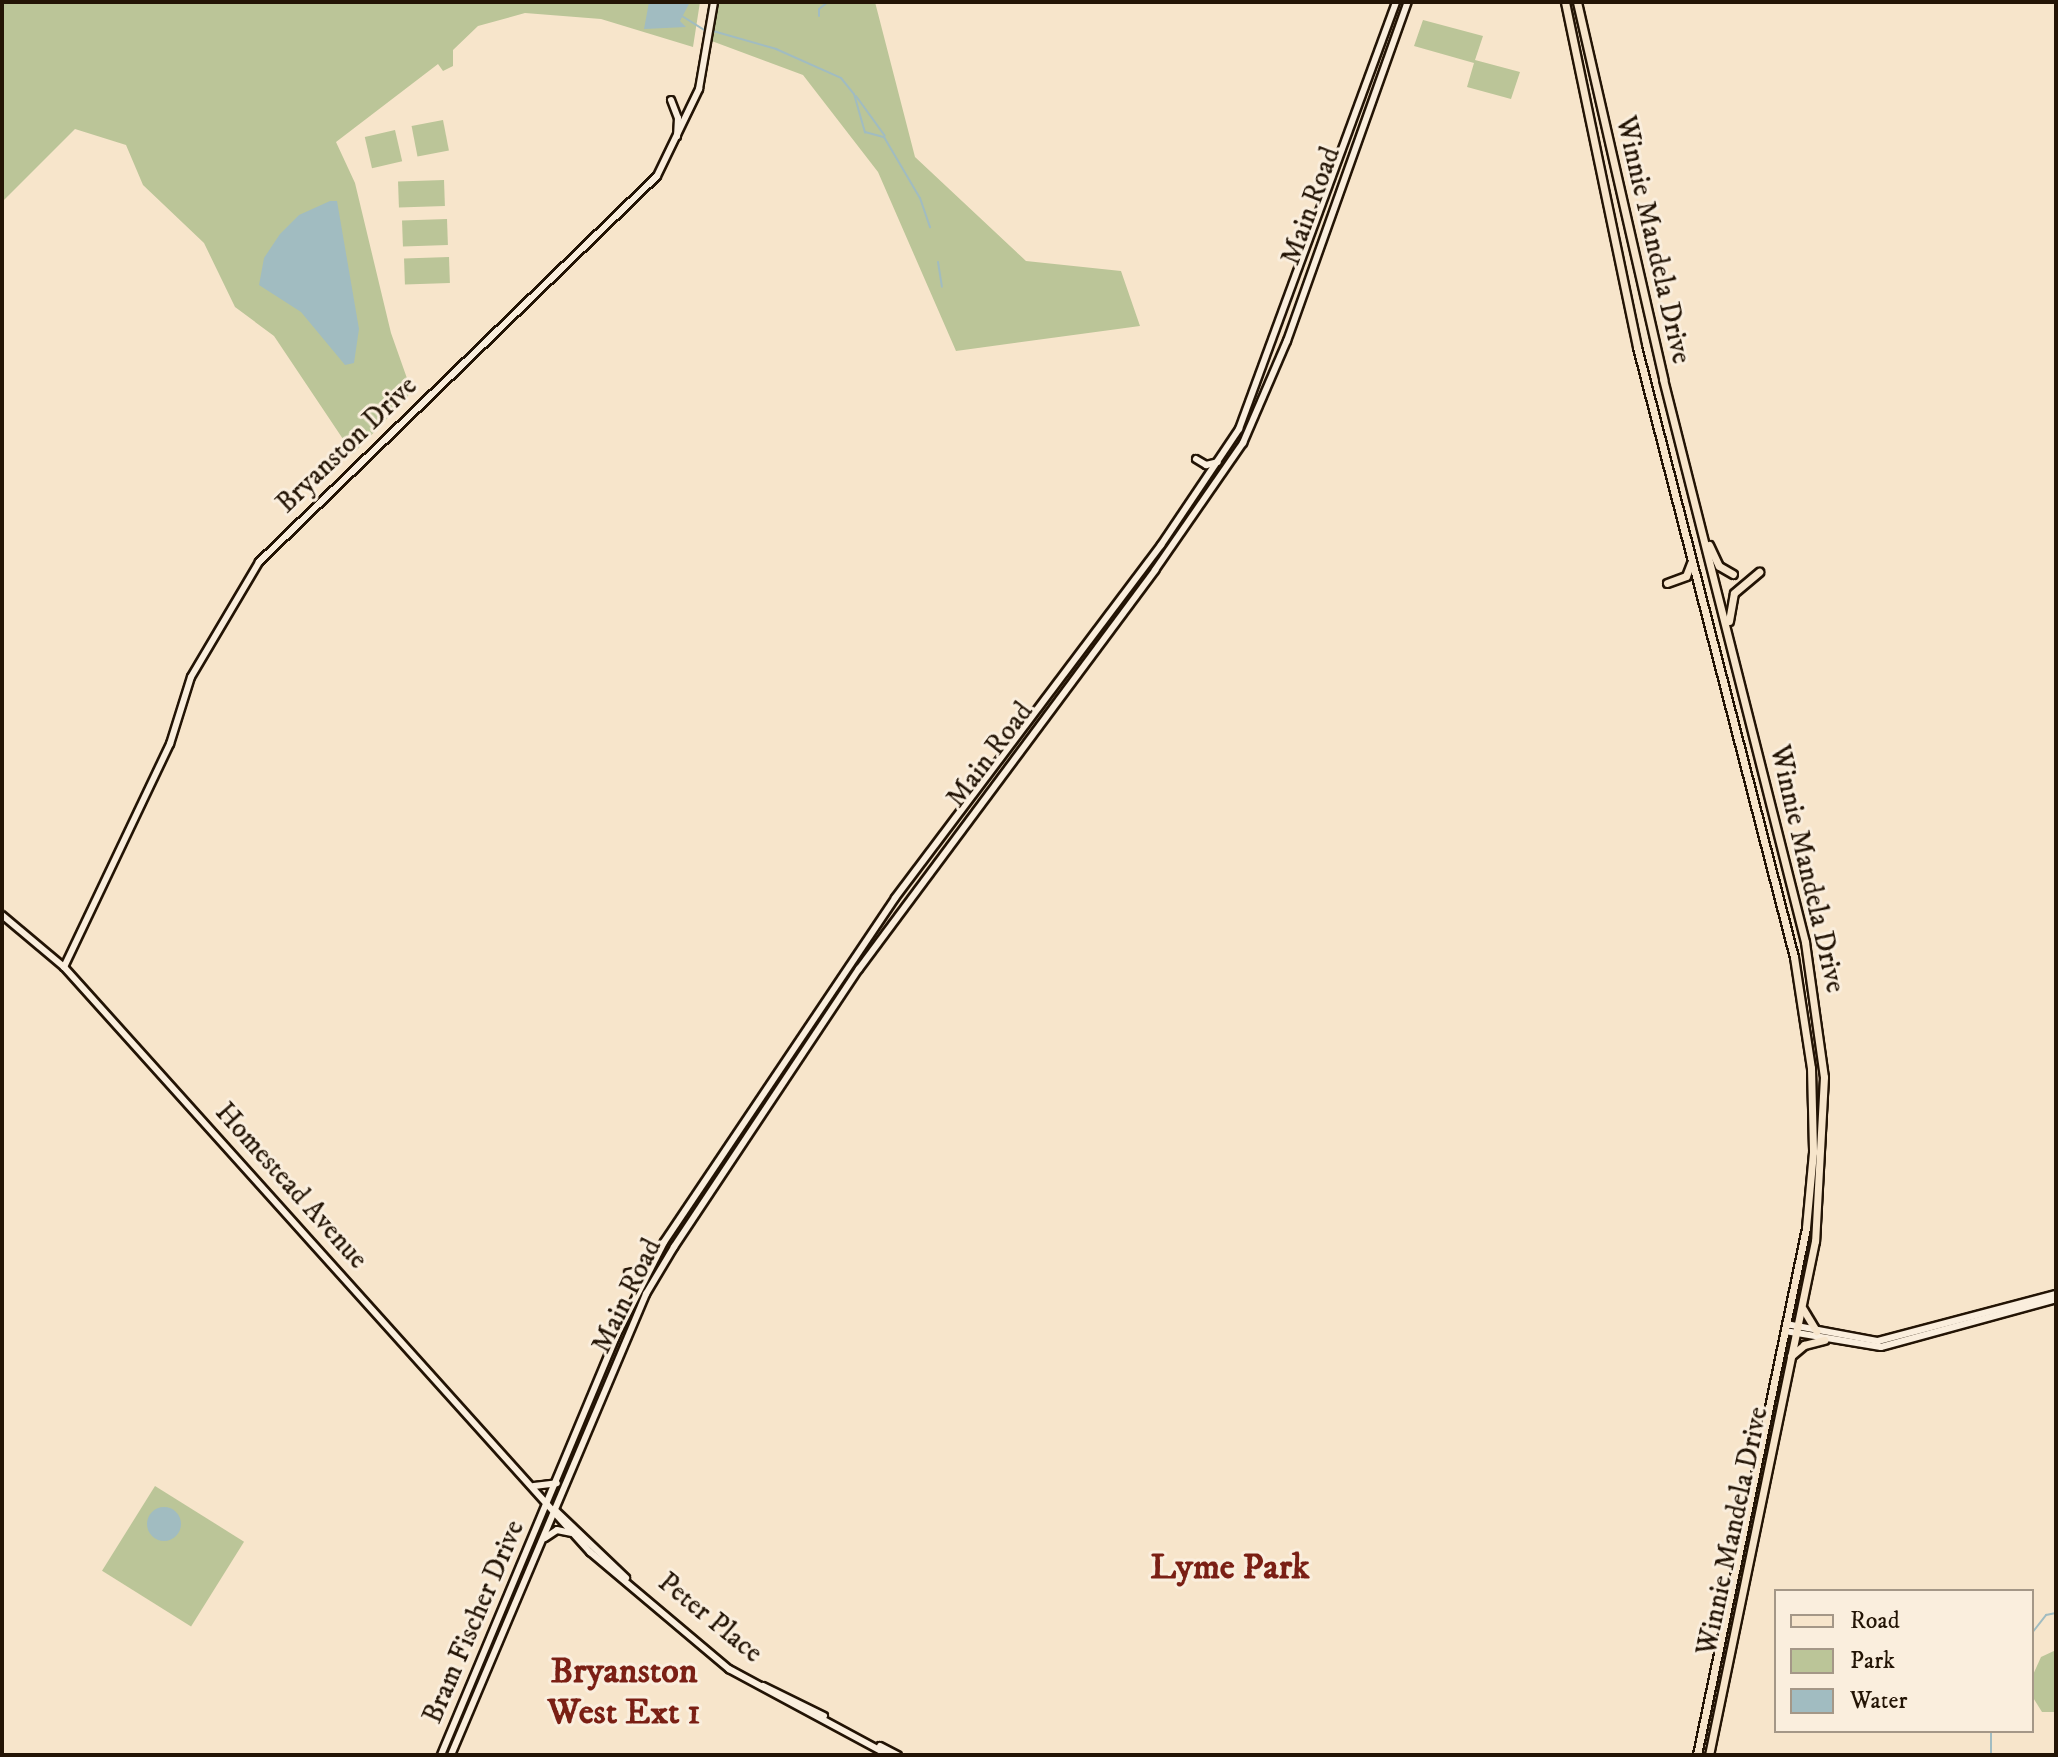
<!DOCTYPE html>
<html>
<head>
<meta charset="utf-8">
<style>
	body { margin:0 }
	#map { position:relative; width:2058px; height:1757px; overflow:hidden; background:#f7e5cb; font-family:"IM FELL DW Pica",serif }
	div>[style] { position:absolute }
	.green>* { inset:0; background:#bbc598; transform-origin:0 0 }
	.water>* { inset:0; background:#a1bcc1 }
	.round { border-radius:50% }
	.stream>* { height:2px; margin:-1px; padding:0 1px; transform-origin:1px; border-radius:1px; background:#a1bcc1 }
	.roads { filter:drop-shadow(2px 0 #231405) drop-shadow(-2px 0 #231405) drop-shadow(0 2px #231405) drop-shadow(0 -2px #231405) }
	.secondary>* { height:6px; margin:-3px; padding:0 3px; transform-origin:3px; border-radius:3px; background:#faeedd }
	.primary>* { height:7px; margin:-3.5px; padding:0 3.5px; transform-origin:3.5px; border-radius:3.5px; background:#f7e5cb }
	span { translate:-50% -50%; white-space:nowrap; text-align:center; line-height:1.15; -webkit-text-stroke:6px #faeedd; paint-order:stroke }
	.street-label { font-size:28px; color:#231405 }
	.district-label { font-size:36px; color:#7a1f14; font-weight:700 }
	.frame { position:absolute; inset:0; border:4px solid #231405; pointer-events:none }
	.legend { position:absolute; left:1774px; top:1589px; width:260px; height:144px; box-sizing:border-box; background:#faeedd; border:2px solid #a49787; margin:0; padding:10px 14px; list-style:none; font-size:24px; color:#231405 }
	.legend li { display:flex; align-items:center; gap:16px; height:40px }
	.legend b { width:40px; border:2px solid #a49787 }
</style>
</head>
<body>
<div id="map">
	<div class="green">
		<i style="clip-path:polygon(2px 2px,700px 2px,693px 47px,601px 19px,525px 13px,478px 26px,453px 50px,453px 66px,443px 71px,438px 64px,336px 142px,355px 183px,391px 333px,409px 384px,408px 397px,353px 454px,274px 336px,235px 307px,204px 243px,143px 185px,126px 145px,75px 129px,2px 202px)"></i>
		<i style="clip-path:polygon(718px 2px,875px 2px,915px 157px,1026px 261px,1121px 271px,1140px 326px,956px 351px,878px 172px,803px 75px,709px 40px)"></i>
		<i style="clip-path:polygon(1423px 20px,1483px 36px,1475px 60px,1520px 72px,1511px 99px,1467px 87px,1474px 63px,1414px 46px)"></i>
		<i style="left:443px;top:120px;width:31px;height:32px;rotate:79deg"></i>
		<i style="left:395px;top:130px;width:32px;height:31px;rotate:77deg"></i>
		<i style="left:444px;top:180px;width:26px;height:46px;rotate:88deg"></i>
		<i style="left:447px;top:219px;width:26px;height:45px;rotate:88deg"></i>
		<i style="left:449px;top:257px;width:26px;height:45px;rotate:88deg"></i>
		<i style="left:155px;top:1486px;width:105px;height:100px;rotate:32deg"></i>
		<i style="clip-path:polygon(2056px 1650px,2056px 1712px,2042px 1712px,2032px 1696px,2032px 1677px,2041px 1657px)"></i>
	</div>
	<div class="water">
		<i style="clip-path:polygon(649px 2px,690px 2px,680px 21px,686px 27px,644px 29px)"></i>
		<i style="clip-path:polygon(330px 201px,337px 201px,359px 329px,354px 363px,345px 365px,301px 312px,259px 285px,264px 258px,280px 234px,299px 215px)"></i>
		<i class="round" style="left:147px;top:1507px;width:34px;height:34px"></i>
	</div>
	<div class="stream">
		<i style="left:682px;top:16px;width:26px;rotate:32deg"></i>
		<i style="left:819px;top:16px;width:7px;rotate:-90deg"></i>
		<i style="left:819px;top:9px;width:11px;rotate:-38deg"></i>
		<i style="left:713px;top:31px;width:66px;rotate:15.9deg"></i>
		<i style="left:776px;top:49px;width:71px;rotate:24deg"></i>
		<i style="left:841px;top:78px;width:21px;rotate:51deg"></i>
		<i style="left:854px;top:94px;width:40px;rotate:74deg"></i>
		<i style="left:865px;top:132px;width:20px;rotate:15deg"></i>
		<i style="left:884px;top:137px;width:71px;rotate:59.5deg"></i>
		<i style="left:920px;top:198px;width:31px;rotate:71deg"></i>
		<i style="left:856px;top:96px;width:49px;rotate:54.1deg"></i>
		<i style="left:938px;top:262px;width:25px;rotate:81deg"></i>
		<i style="left:2032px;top:1633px;width:23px;rotate:-52deg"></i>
		<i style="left:2046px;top:1615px;width:10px;rotate:-11deg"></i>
		<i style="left:1991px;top:1755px;width:24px;rotate:-90deg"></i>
	</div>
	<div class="roads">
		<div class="secondary">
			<i style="left:671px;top:100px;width:19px;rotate:69deg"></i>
			<i style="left:678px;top:118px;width:18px;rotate:93deg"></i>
			<i style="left:1196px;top:459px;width:12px;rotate:31deg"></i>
			<i style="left:1206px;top:465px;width:12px;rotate:-14deg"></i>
			<i style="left:2px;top:915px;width:81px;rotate:40deg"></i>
			<i style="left:64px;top:967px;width:787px;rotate:48.04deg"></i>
			<i style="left:590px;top:1552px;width:182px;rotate:40.1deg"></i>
			<i style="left:729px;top:1669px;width:182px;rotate:28.3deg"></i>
			<i style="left:64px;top:967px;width:247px;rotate:-64.6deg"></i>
			<i style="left:170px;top:744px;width:70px;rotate:-72.6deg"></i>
			<i style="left:191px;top:677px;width:134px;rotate:-59.4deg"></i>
			<i style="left:259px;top:562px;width:554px;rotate:-44.12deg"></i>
			<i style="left:657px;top:176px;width:97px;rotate:-64.2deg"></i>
			<i style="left:699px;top:89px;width:88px;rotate:-80.2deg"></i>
			<i style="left:628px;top:1273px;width:19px;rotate:-9deg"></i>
			<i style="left:1786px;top:1324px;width:94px;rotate:10.5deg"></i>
			<i style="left:1878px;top:1341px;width:184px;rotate:-14.8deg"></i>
			<i style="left:1785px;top:1331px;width:97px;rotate:9.5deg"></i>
			<i style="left:1881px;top:1347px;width:181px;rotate:-15.3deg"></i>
			<i style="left:534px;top:1486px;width:23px;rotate:-7deg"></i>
			<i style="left:556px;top:1511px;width:97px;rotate:43.7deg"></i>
			<i style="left:545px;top:1538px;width:14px;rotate:-34deg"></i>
			<i style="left:557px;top:1530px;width:14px;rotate:12deg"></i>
			<i style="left:763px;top:1686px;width:68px;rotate:26.2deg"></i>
			<i style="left:880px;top:1746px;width:20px;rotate:27deg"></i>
			<i style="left:441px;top:1755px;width:456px;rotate:-67.3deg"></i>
			<i style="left:617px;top:1334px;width:103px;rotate:-62.9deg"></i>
			<i style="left:664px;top:1242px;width:414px;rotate:-56.1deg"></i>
			<i style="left:895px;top:898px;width:442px;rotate:-53deg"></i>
			<i style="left:1161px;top:545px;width:140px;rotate:-56.1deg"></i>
			<i style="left:1239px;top:429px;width:455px;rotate:-69.8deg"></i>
			<i style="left:451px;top:1755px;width:501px;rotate:-67.07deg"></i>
			<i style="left:646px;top:1294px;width:55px;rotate:-59.2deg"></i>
			<i style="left:674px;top:1247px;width:334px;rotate:-56.4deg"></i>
			<i style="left:859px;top:969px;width:497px;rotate:-53.4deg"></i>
			<i style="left:1155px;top:570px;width:155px;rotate:-55.3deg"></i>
			<i style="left:1243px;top:443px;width:111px;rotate:-66.7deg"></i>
			<i style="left:1287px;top:341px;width:360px;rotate:-70.4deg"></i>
		</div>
		<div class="primary">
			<i style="left:1565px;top:2px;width:352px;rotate:78.2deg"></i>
			<i style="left:1637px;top:347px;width:630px;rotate:75.57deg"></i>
			<i style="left:1794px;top:957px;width:112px;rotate:81.3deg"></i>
			<i style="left:1811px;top:1068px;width:84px;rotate:88.6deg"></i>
			<i style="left:1813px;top:1152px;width:76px;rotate:95.3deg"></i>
			<i style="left:1806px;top:1228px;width:538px;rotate:101.69deg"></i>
			<i style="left:1577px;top:2px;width:387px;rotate:77.1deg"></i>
			<i style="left:1663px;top:379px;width:581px;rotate:75.84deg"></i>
			<i style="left:1805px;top:942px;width:136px;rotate:82deg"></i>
			<i style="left:1824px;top:1077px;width:164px;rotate:93.1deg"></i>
			<i style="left:1815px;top:1241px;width:525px;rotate:101.65deg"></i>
			<i style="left:1709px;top:545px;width:23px;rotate:65deg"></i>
			<i style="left:1719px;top:566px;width:16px;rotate:30deg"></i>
			<i style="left:1667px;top:583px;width:20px;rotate:-20deg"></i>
			<i style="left:1686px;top:576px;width:14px;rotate:-69deg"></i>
			<i style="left:1729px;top:621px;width:28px;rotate:-80deg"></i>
			<i style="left:1734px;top:593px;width:33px;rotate:-40deg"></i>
			<i style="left:1803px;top:1309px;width:26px;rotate:59deg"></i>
			<i style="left:1791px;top:1356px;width:17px;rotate:-40deg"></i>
			<i style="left:1804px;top:1345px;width:21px;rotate:-14deg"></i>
		</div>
	</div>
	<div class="street-label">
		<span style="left:1311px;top:206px;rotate:-70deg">Main Road</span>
		<span style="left:1653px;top:240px;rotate:77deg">Winnie Mandela Drive</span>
		<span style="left:347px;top:445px;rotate:-44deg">Bryanston Drive</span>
		<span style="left:990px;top:755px;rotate:-53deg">Main Road</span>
		<span style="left:1807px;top:869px;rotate:77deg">Winnie Mandela Drive</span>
		<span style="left:291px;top:1186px;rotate:48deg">Homestead Avenue</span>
		<span style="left:627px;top:1296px;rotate:-64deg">Main Road</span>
		<span style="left:1733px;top:1531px;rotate:-78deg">Winnie Mandela Drive</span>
		<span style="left:710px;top:1618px;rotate:39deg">Peter Place</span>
		<span style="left:474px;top:1622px;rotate:-67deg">Bram Fischer Drive</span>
	</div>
	<div class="district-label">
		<span style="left:1230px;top:1568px">Lyme Park</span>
		<span style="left:624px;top:1692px">Bryanston<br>West Ext 1</span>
	</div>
	<div class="frame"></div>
	<ul class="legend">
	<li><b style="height:10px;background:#f7e5cb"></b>Road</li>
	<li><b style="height:22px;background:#bbc598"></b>Park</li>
	<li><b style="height:22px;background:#a1bcc1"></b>Water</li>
	</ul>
</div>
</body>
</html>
